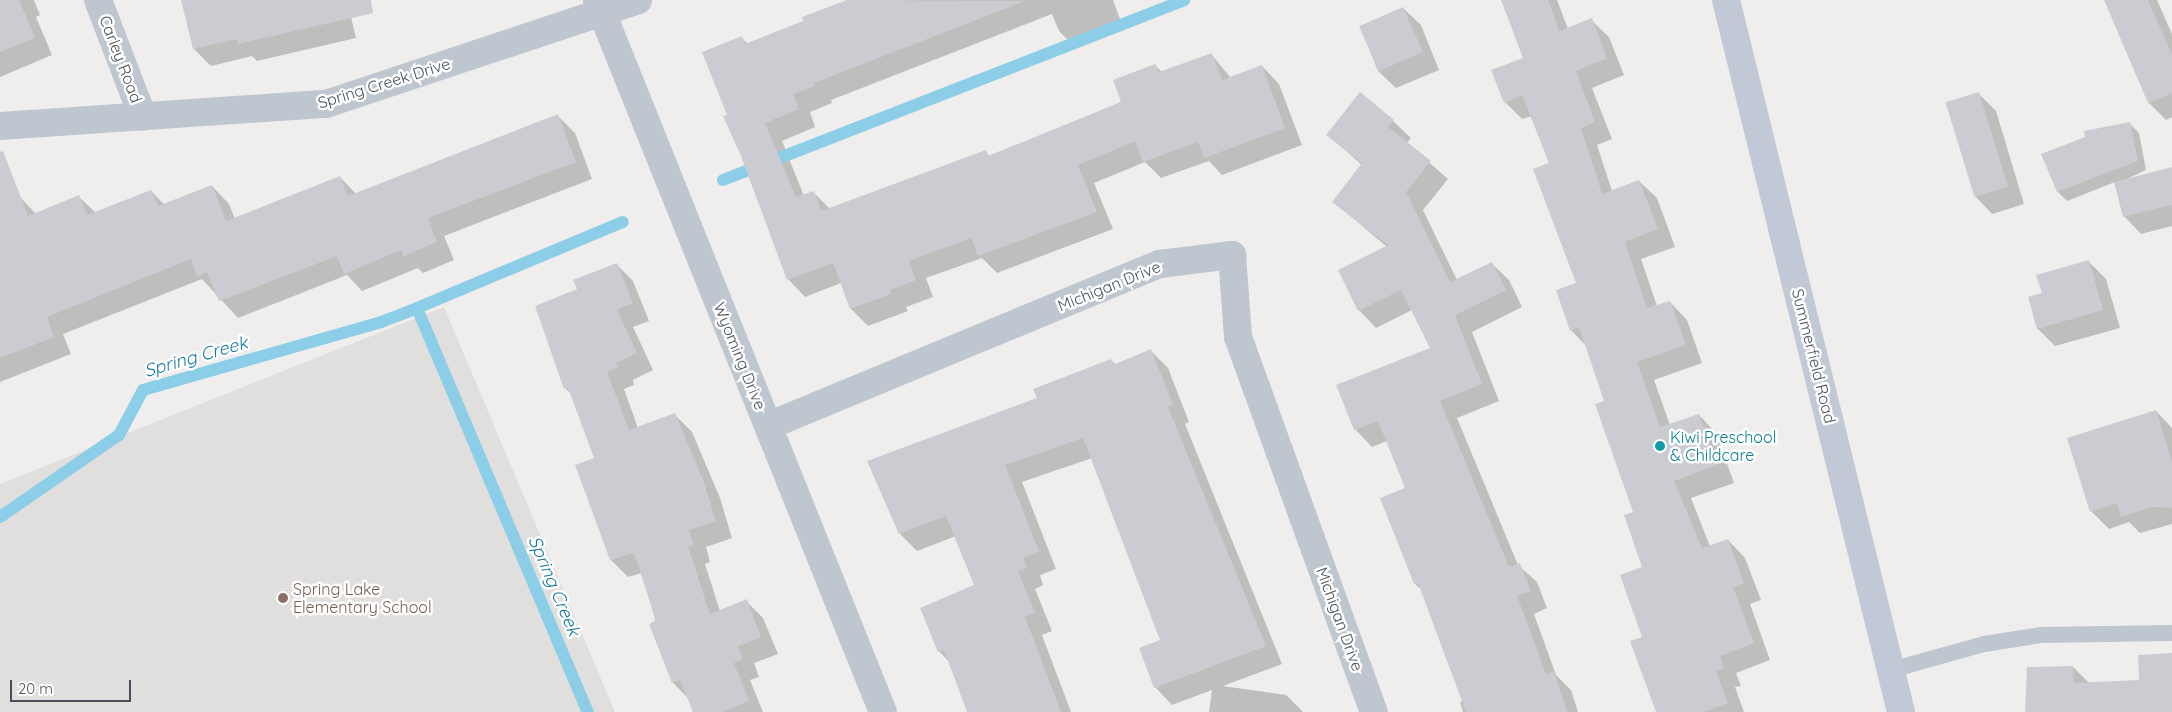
<!DOCTYPE html>
<html>
<head>
<meta charset="utf-8">
<style>
	body { margin:0 }
	#map { position:relative; width:2172px; height:712px; overflow:hidden; background:#f0eded; font-family:Quicksand,sans-serif }
	div>[style] { position:absolute }
	.education>* { inset:0; background:#e1dede }
	.shadow>* { inset:0; background:#0003 }
	.stream>* { height:12px; margin:-6px; padding:0 6px; transform-origin:6px; border-radius:6px; background:#8ccee7 }
	.building>* { inset:0; background:#caccd2; transform-origin:0 0 }
	.lane>* { height:16px; margin:-8px; padding:0 8px; transform-origin:8px; border-radius:8px; background:#bec6cf }
	.street>* { height:28px; margin:-14px; padding:0 14px; transform-origin:14px; border-radius:14px; background:#bec6cf }
	.secondary>* { height:28px; margin:-14px; padding:0 14px; transform-origin:14px; border-radius:14px; background:#c0c9d5 }
	.dots>* { width:14px; height:14px; translate:-50% -50%; box-sizing:border-box; border:2px solid #fff; border-radius:50% }
	span { translate:-50% -50%; white-space:nowrap; text-align:center; line-height:1.15; -webkit-text-stroke:5px #fff; paint-order:stroke }
	.street-label { font-size:16px; color:#464f59 }
	.culture-label { font-size:16px; color:#0d838f }
	.left { translate:0 -50%; text-align:left }
	.education-label { font-size:16px; color:#785e54 }
	.water-label { font-size:18px; color:#13799f; font-style:italic }
	.scale { position:absolute; left:10px; top:680px; width:121px; height:22px; box-sizing:border-box; border:2px solid #464f59; border-top:0; padding-left:6px; font-size:15px; line-height:18px; white-space:nowrap; color:#464f59; -webkit-text-stroke:4px #fff; paint-order:stroke }
</style>
</head>
<body>
<div id="map">
	<div class="education">
		<i style="clip-path:polygon(444px 307px,615px 712px,0 712px,0 484px)"></i>
	</div>
	<div class="shadow">
		<i style="clip-path:polygon(0 0,34px 0,40px 15px,36px 17px,52px 55px,0 77px)"></i>
		<i style="clip-path:polygon(182px 0,347px 0,356px 38px,257px 61px,252px 56px,211px 66px,194px 49px)"></i>
		<i style="clip-path:polygon(859px 0,1113px 0,1124px 30px,1076px 48px,1059px 31px,1052px 14px,831px 100px,832px 103px,810px 112px,815px 127px,782px 141px,804px 196px,813px 192px,830px 209px,986px 152px,990px 157px,1122px 102px,1155px 65px,1162px 72px,1211px 54px,1231px 78px,1262px 66px,1279px 84px,1302px 145px,1222px 175px,1209px 161px,1161px 178px,1145px 162px,1094px 183px,1113px 229px,997px 273px,982px 258px,926px 278px,933px 297px,906px 307px,908px 311px,868px 326px,851px 309px,841px 283px,805px 297px,788px 279px,729px 115px,742px 38px,748px 44px)"></i>
		<i style="clip-path:polygon(1502px 0,1557px 0,1568px 29px,1591px 20px,1609px 37px,1624px 75px,1592px 88px,1612px 139px,1597px 145px,1612px 191px,1639px 181px,1657px 198px,1675px 247px,1641px 259px,1657px 306px,1670px 302px,1687px 320px,1702px 363px,1654px 380px,1670px 425px,1699px 415px,1716px 433px,1734px 483px,1691px 498px,1710px 546px,1728px 540px,1745px 558px,1761px 600px,1750px 604px,1770px 660px,1736px 673px,1741px 686px,1735px 687px,1744px 712px,1657px 712px,1644px 638px,1643px 567px,1635px 513px,1606px 402px,1587px 347px,1571px 330px,1578px 284px,1551px 164px,1532px 116px,1522px 119px,1505px 102px,1524px 59px)"></i>
		<i style="clip-path:polygon(2105px 0,2157px 0,2172px 34px,2172px 117px,2166px 120px,2149px 103px)"></i>
		<i style="clip-path:polygon(1403px 8px,1421px 25px,1439px 70px,1396px 88px,1378px 71px,1360px 26px)"></i>
		<i style="clip-path:polygon(1979px 94px,1996px 111px,2024px 204px,1992px 214px,1975px 196px)"></i>
		<i style="clip-path:polygon(557px 115px,575px 133px,592px 179px,444px 236px,454px 260px,423px 273px,418px 268px,362px 291px,347px 275px,238px 318px,202px 279px,63px 334px,71px 354px,0 382px,0 205px,20px 197px,36px 214px,79px 197px,96px 213px,151px 191px,165px 205px,212px 186px,229px 204px,235px 219px,340px 177px,356px 194px)"></i>
		<i style="clip-path:polygon(1393px 121px,1411px 138px,1407px 143px,1448px 179px,1423px 210px,1457px 280px,1491px 263px,1509px 280px,1522px 307px,1472px 332px,1499px 401px,1457px 418px,1518px 565px,1537px 582px,1547px 608px,1534px 614px,1556px 675px,1571px 690px,1578px 712px,1463px 712px,1460px 702px,1463px 701px,1423px 591px,1415px 584px,1407px 489px,1387px 441px,1372px 447px,1355px 429px,1431px 349px,1412px 310px,1376px 328px,1359px 310px,1387px 247px,1334px 202px,1362px 165px,1328px 135px)"></i>
		<i style="clip-path:polygon(2130px 124px,2139px 133px,2146px 170px,2118px 183px,2172px 169px,2172px 226px,2141px 234px,2124px 216px,2115px 182px,2067px 201px,2058px 192px,2043px 154px)"></i>
		<i style="clip-path:polygon(2088px 261px,2106px 279px,2120px 328px,2055px 346px,2038px 329px,2029px 298px,2044px 294px)"></i>
		<i style="clip-path:polygon(616px 264px,633px 281px,649px 321px,633px 327px,653px 370px,633px 380px,634px 385px,624px 389px,638px 428px,674px 414px,692px 432px,720px 498px,732px 538px,706px 547px,710px 562px,705px 564px,720px 611px,746px 601px,763px 618px,778px 654px,754px 663px,759px 677px,750px 680px,763px 712px,696px 712px,690px 700px,673px 683px,642px 573px,628px 577px,611px 560px,596px 459px,573px 396px,565px 388px,579px 289px)"></i>
		<i style="clip-path:polygon(1151px 351px,1168px 368px,1189px 422px,1185px 424px,1282px 664px,1223px 686px,1286px 695px,1303px 712px,1209px 712px,1212px 690px,1172px 705px,1155px 687px,1162px 641px,1092px 458px,1022px 482px,1056px 569px,1040px 575px,1043px 585px,1035px 589px,1052px 631px,1042px 635px,1071px 712px,969px 712px,950px 663px,939px 651px,976px 586px,956px 536px,917px 551px,900px 534px,1038px 398px,1111px 360px,1116px 365px)"></i>
		<i style="clip-path:polygon(2156px 411px,2172px 428px,2172px 524px,2140px 533px,2129px 522px,2109px 529px,2091px 511px)"></i>
		<i style="clip-path:polygon(2172px 654px,2172px 712px,2031px 712px,2073px 667px,2089px 683px,2140px 681px)"></i>
	</div>
	<div class="stream">
		<i style="left:723px;top:180px;width:495px;rotate:-21.3deg"></i>
		<i style="left:417px;top:308px;width:223px;rotate:-22.7deg"></i>
		<i style="left:0;top:517px;width:145px;rotate:-34.6deg"></i>
		<i style="left:119px;top:435px;width:51px;rotate:-61.9deg"></i>
		<i style="left:143px;top:390px;width:248px;rotate:-15.9deg"></i>
		<i style="left:381px;top:322px;width:39px;rotate:-21deg"></i>
		<i style="left:417px;top:308px;width:439px;rotate:67.1deg"></i>
	</div>
	<div class="building">
		<i style="clip-path:polygon(0 0,19px 0,35px 38px,0 52px)"></i>
		<i style="clip-path:polygon(181px 0,371px 0,373px 13px,238px 44px,237px 39px,193px 49px)"></i>
		<i style="clip-path:polygon(847px 0,1025px 1px,814px 83px,815px 86px,793px 94px,799px 109px,765px 123px,796px 197px,814px 191px,821px 211px,986px 150px,988px 156px,1121px 102px,1113px 80px,1155px 64px,1159px 72px,1212px 53px,1222px 80px,1262px 65px,1285px 128px,1204px 158px,1198px 142px,1143px 162px,1135px 141px,1078px 165px,1097px 212px,978px 256px,971px 238px,909px 261px,916px 280px,890px 290px,891px 294px,850px 309px,833px 263px,787px 280px,741px 156px,723px 116px,727px 115px,702px 52px,742px 36px,745px 44px,803px 21px,802px 17px)"></i>
		<i style="clip-path:polygon(1501px 0,1548px 0,1559px 31px,1592px 18px,1607px 58px,1576px 71px,1595px 122px,1581px 128px,1602px 194px,1639px 180px,1658px 229px,1625px 242px,1647px 308px,1670px 301px,1686px 345px,1637px 362px,1660px 427px,1699px 414px,1717px 465px,1674px 481px,1702px 548px,1728px 539px,1744px 583px,1733px 587px,1754px 643px,1720px 656px,1724px 668px,1716px 671px,1728px 703px,1703px 712px,1656px 712px,1630px 641px,1642px 637px,1620px 575px,1642px 567px,1624px 515px,1633px 512px,1595px 404px,1604px 401px,1579px 327px,1570px 331px,1556px 290px,1576px 283px,1533px 169px,1549px 163px,1522px 95px,1504px 103px,1491px 70px,1523px 58px)"></i>
		<i style="clip-path:polygon(2104px 0,2148px 0,2172px 55px,2172px 93px,2148px 103px)"></i>
		<i style="left:1403px;top:7px;width:49px;height:48px;rotate:66deg"></i>
		<i style="clip-path:polygon(1360px 92px,1394px 120px,1388px 127px,1431px 161px,1406px 192px,1450px 282px,1492px 262px,1506px 290px,1455px 315px,1482px 384px,1440px 401px,1509px 567px,1520px 563px,1531px 591px,1517px 596px,1546px 674px,1554px 672px,1567px 712px,1466px 712px,1418px 583px,1414px 584px,1380px 498px,1405px 488px,1378px 421px,1354px 430px,1336px 385px,1430px 348px,1401px 290px,1358px 311px,1338px 270px,1388px 245px,1332px 202px,1362px 163px,1326px 135px)"></i>
		<i style="left:1979px;top:92px;width:99px;height:35px;rotate:73deg"></i>
		<i style="clip-path:polygon(558px 114px,576px 162px,428px 218px,437px 242px,404px 256px,401px 250px,344px 274px,337px 256px,219px 301px,207px 272px,197px 276px,191px 259px,47px 317px,54px 337px,0 358px,0 152px,3px 151px,28px 216px,79px 195px,87px 215px,151px 190px,158px 206px,212px 185px,226px 221px,340px 176px,348px 196px)"></i>
		<i style="clip-path:polygon(2130px 122px,2138px 161px,2057px 192px,2041px 154px,2085px 137px,2084px 131px)"></i>
		<i style="clip-path:polygon(2172px 167px,2172px 205px,2123px 217px,2114px 182px)"></i>
		<i style="clip-path:polygon(2089px 260px,2103px 310px,2037px 329px,2028px 297px,2042px 293px,2036px 275px)"></i>
		<i style="clip-path:polygon(617px 263px,633px 303px,617px 310px,637px 353px,616px 363px,618px 367px,607px 372px,629px 430px,675px 413px,703px 480px,716px 521px,689px 530px,694px 545px,688px 547px,710px 614px,747px 599px,761px 637px,738px 646px,743px 659px,734px 663px,749px 701px,723px 712px,693px 712px,680px 680px,672px 683px,649px 624px,656px 620px,634px 553px,610px 560px,575px 465px,594px 458px,568px 388px,564px 389px,535px 306px,577px 289px,573px 280px)"></i>
		<i style="clip-path:polygon(1151px 349px,1173px 405px,1168px 407px,1266px 646px,1154px 688px,1139px 648px,1160px 640px,1083px 438px,1005px 465px,1039px 551px,1023px 558px,1027px 568px,1018px 571px,1035px 613px,1025px 617px,1061px 712px,967px 712px,944px 650px,938px 652px,920px 608px,974px 585px,946px 516px,899px 534px,867px 461px,1037px 398px,1033px 389px,1111px 359px,1113px 365px)"></i>
		<i style="clip-path:polygon(2156px 410px,2172px 462px,2172px 508px,2152px 507px,2121px 517px,2117px 503px,2090px 512px,2067px 438px)"></i>
		<i style="clip-path:polygon(2172px 653px,2172px 712px,2025px 712px,2027px 667px,2073px 666px,2074px 683px,2139px 680px,2138px 655px)"></i>
	</div>
	<div class="lane">
		<i style="left:1891px;top:670px;width:97px;rotate:-15.6deg"></i>
		<i style="left:1984px;top:644px;width:58px;rotate:-9deg"></i>
		<i style="left:2041px;top:635px;width:131px;rotate:-0.9deg"></i>
	</div>
	<div class="street">
		<i style="left:98px;top:0;width:125px;rotate:69deg"></i>
		<i style="left:597px;top:0;width:767px;rotate:68.12deg"></i>
		<i style="left:0;top:126px;width:327px;rotate:-3.9deg"></i>
		<i style="left:326px;top:104px;width:329px;rotate:-18.4deg"></i>
		<i style="left:768px;top:426px;width:424px;rotate:-22.5deg"></i>
		<i style="left:1160px;top:264px;width:73px;rotate:-7.1deg"></i>
		<i style="left:1232px;top:255px;width:82px;rotate:85.8deg"></i>
		<i style="left:1238px;top:337px;width:399px;rotate:70.1deg"></i>
	</div>
	<div class="secondary">
		<i style="left:1726px;top:0;width:733px;rotate:76.19deg"></i>
	</div>
	<div class="dots">
		<i style="left:1660px;top:446px;background:#0f9aa8"></i>
		<i style="left:283px;top:598px;background:#8d6e63"></i>
	</div>
	<div class="street-label">
		<span style="left:121px;top:59px;rotate:69deg">Carley Road</span>
		<span style="left:384px;top:83px;rotate:-17deg">Spring Creek Drive</span>
		<span style="left:1109px;top:286px;rotate:-22deg">Michigan Drive</span>
		<span style="left:740px;top:356px;rotate:68deg">Wyoming Drive</span>
		<span style="left:1814px;top:356px;rotate:76deg">Summerfield Road</span>
		<span style="left:1340px;top:619px;rotate:70deg">Michigan Drive</span>
	</div>
	<div class="culture-label">
		<span class="left" style="left:1670px;top:446px">Kiwi Preschool<br>&amp; Childcare</span>
	</div>
	<div class="education-label">
		<span class="left" style="left:293px;top:598px">Spring Lake<br>Elementary School</span>
	</div>
	<div class="water-label">
		<span style="left:196px;top:357px;rotate:-16deg">Spring Creek</span>
		<span style="left:554px;top:586px;rotate:67deg">Spring Creek</span>
	</div>
	<div class="scale">20 m</div>
</div>
</body>
</html>
